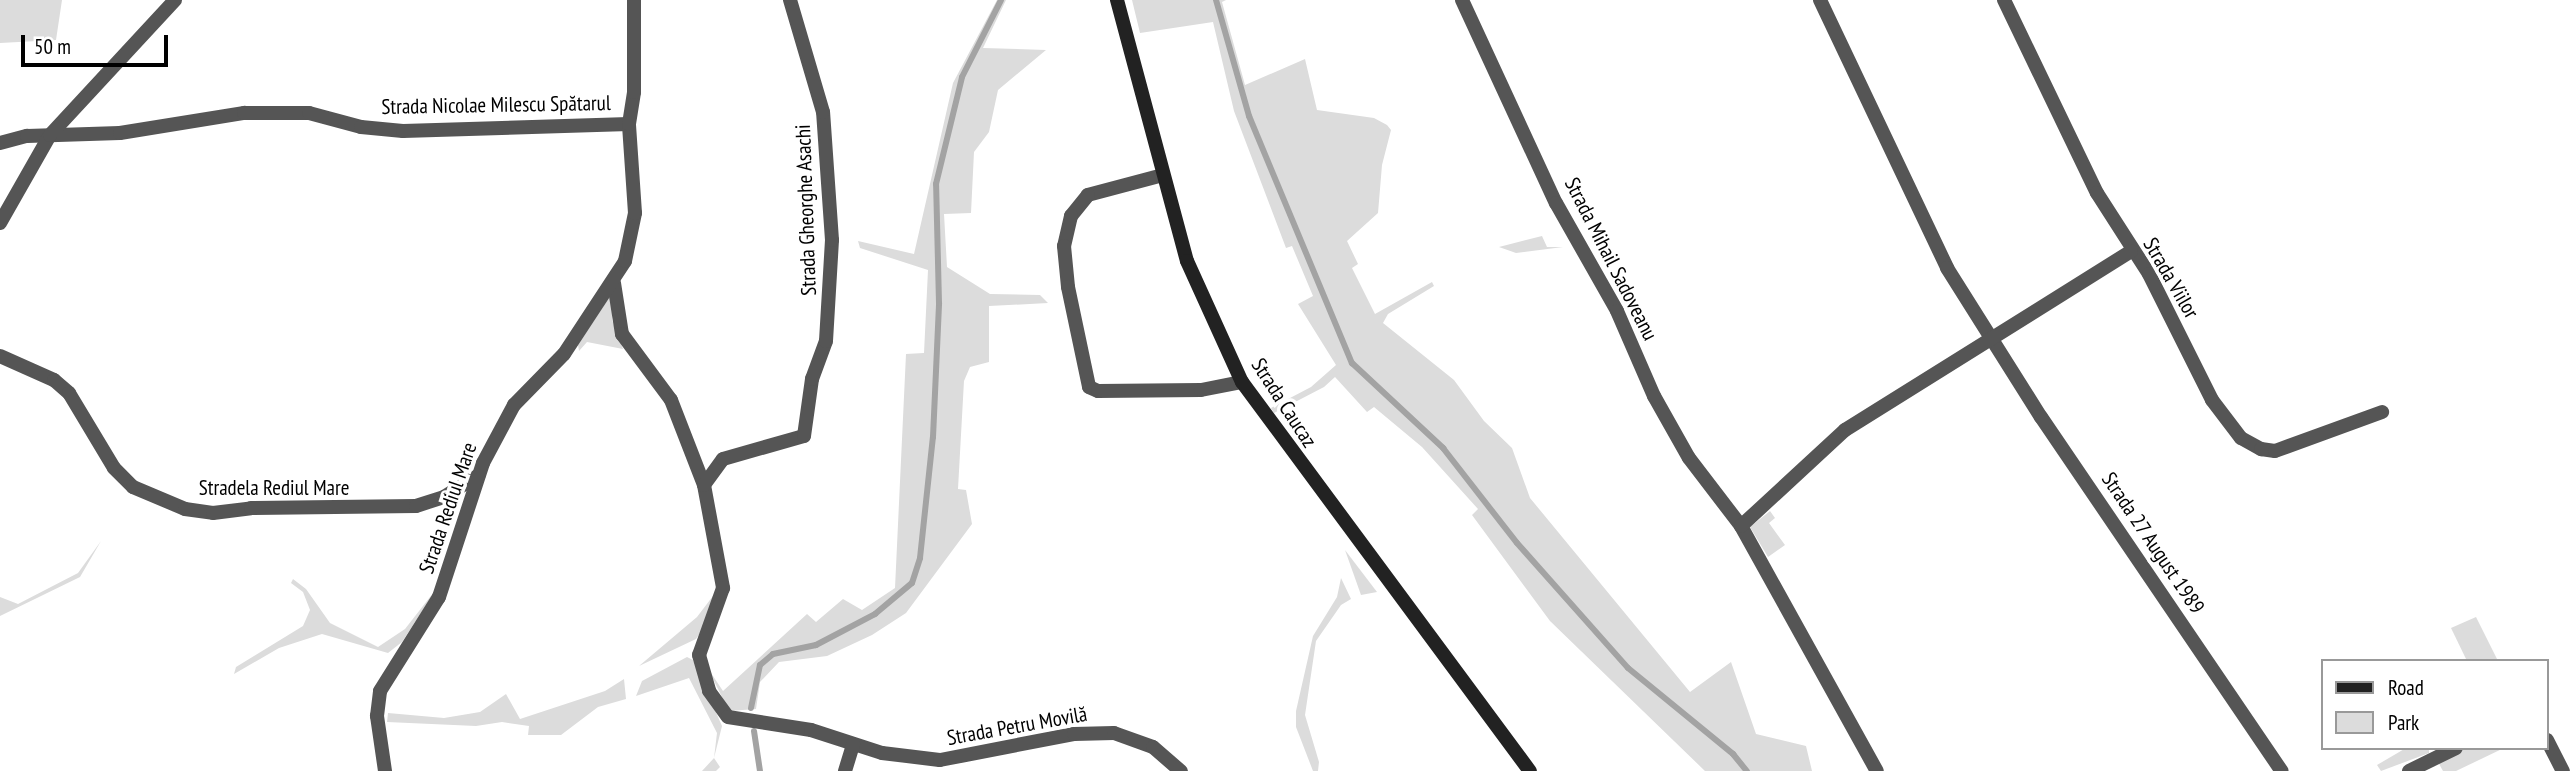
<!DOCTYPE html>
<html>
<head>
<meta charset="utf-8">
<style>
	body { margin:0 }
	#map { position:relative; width:2570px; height:771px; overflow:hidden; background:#fff; font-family:"PT Sans Narrow",sans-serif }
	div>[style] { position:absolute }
	.green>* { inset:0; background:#dcdcdc }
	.stream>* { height:6px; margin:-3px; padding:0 3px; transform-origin:3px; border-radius:3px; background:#a3a3a3 }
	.street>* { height:14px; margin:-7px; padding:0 7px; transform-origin:7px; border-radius:7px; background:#555 }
	.secondary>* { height:14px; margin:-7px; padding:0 7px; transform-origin:7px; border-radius:7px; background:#222 }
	span { translate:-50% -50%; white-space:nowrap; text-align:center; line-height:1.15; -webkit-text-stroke:7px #fff; paint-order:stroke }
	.street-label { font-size:21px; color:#000 }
	.legend { position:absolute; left:2321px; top:659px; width:228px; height:91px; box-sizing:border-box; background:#fff; border:2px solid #999; margin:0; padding:9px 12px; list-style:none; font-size:21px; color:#000 }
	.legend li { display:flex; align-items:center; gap:14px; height:35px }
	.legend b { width:35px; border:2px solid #999 }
	.scale { position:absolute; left:21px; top:35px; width:147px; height:32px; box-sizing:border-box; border:4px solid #000; border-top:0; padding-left:9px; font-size:21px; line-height:24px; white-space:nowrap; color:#000; -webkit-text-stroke:5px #fff; paint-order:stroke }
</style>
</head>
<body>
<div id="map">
	<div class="green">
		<i style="clip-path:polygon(0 0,62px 0,56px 40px,0 43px)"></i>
		<i style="clip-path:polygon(997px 0,1006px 0,983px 48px,1046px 50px,998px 90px,989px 132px,974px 152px,971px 213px,944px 214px,947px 267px,990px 294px,1040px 295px,1048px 303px,989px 306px,989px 362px,970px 367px,964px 381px,958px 489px,966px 490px,972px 524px,906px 613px,872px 635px,827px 656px,779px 662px,760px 682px,756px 709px,729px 711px,707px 667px,723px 691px,807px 614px,816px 622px,843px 599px,862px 610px,895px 588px,906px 354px,924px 353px,928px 270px,860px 248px,858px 241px,914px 254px,953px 83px)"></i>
		<i style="clip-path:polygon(1132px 0,1226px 0,1222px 2px,1245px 85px,1305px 59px,1317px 110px,1374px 118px,1387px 125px,1391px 130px,1382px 165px,1378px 213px,1347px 241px,1358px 264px,1352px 268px,1375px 314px,1432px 282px,1434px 286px,1388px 314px,1383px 323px,1454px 380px,1484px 421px,1512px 448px,1530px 498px,1690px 692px,1731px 662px,1756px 734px,1806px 746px,1812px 771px,1705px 771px,1550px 621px,1472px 515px,1478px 509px,1422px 447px,1374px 407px,1367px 412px,1335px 377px,1324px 387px,1274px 413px,1271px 408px,1311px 387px,1336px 365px,1298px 304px,1313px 296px,1292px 246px,1286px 248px,1234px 111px,1213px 22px,1140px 33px)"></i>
		<i style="clip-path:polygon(1542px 236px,1547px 247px,1563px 247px,1516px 253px,1499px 247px)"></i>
		<i style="clip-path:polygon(612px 293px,612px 320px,623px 349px,587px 342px,579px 351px,578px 345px)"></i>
		<i style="clip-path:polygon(1770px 511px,1775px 518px,1769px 523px,1785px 545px,1768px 557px,1750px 527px)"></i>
		<i style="clip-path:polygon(101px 541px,80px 577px,0 616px,0 597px,18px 604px,78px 573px)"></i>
		<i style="clip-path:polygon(1345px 550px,1377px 592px,1361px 595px)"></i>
		<i style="clip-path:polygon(1341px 578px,1351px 599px,1341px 605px,1316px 641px,1305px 715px,1319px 762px,1318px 771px,1313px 771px,1296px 727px,1296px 711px,1313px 636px,1337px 597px)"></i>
		<i style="clip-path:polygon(293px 579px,306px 589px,330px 623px,378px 647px,405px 629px,437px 588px,402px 642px,388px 653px,322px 634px,279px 648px,234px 674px,236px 667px,303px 626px,310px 610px,303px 592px,291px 583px)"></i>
		<i style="clip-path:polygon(719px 588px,710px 619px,696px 639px,639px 666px,697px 617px)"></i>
		<i style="clip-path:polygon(2476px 617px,2498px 661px,2467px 661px,2451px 628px)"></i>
		<i style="clip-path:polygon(687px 657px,693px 660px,722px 726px,714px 758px,720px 767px,716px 771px,702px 771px,714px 758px,717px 733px,689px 678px,636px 696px,642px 681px)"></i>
		<i style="clip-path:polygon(624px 679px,626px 699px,598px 707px,561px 735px,528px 735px,529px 726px,502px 722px,476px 726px,387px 722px,388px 713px,444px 718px,480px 712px,506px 694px,520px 719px,605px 691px)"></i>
		<i style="clip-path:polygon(2406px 748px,2429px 748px,2429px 753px,2381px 771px,2377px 765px)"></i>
		<i style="clip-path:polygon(2467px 748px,2504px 748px,2456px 771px,2443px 771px,2438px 762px)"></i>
	</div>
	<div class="stream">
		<i style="left:1216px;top:0;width:121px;rotate:74.1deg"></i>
		<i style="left:1249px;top:116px;width:268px;rotate:67.4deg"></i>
		<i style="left:1352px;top:363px;width:125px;rotate:43deg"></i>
		<i style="left:1443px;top:448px;width:120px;rotate:52.1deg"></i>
		<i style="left:1517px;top:543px;width:167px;rotate:48.4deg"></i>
		<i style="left:1628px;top:668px;width:136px;rotate:39.3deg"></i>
		<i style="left:1733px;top:754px;width:22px;rotate:51deg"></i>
		<i style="left:751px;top:708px;width:44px;rotate:-78.2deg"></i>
		<i style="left:760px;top:665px;width:17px;rotate:-40deg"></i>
		<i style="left:773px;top:654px;width:44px;rotate:-11.8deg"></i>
		<i style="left:816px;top:645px;width:67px;rotate:-27.7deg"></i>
		<i style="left:875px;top:614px;width:48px;rotate:-40deg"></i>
		<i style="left:912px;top:583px;width:26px;rotate:-72deg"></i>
		<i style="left:920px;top:558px;width:122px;rotate:-83.9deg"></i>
		<i style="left:933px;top:437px;width:134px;rotate:-87.4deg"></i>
		<i style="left:939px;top:303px;width:119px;rotate:-91.4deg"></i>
		<i style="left:936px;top:184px;width:110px;rotate:-76.3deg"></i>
		<i style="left:962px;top:77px;width:86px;rotate:-63.1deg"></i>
		<i style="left:754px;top:731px;width:40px;rotate:81.5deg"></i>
	</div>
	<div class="street">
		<i style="left:1462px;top:0;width:224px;rotate:65.2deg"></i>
		<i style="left:1556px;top:203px;width:124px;rotate:60.5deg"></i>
		<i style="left:1617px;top:311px;width:93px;rotate:66.5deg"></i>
		<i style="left:1654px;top:396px;width:71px;rotate:60.6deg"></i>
		<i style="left:1689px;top:458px;width:86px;rotate:52.6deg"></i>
		<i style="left:1741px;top:526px;width:280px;rotate:61deg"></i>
		<i style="left:1820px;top:0;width:297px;rotate:64.6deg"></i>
		<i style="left:1947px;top:268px;width:176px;rotate:57.8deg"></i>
		<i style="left:2041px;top:417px;width:428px;rotate:55.8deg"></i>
		<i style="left:2004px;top:0;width:214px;rotate:64.3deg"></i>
		<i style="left:2097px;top:193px;width:96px;rotate:57.3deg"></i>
		<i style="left:2149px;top:274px;width:141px;rotate:63.4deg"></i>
		<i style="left:2212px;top:400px;width:48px;rotate:52.7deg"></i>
		<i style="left:2241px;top:438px;width:23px;rotate:29deg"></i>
		<i style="left:2261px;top:449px;width:14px;rotate:8deg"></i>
		<i style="left:2275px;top:451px;width:114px;rotate:-20deg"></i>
		<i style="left:0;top:143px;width:28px;rotate:-15deg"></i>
		<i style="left:27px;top:136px;width:93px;rotate:-1.8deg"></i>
		<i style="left:120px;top:133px;width:126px;rotate:-9.2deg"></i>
		<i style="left:244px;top:113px;width:65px"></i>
		<i style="left:309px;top:113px;width:54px;rotate:15.1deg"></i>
		<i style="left:361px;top:127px;width:42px;rotate:5.4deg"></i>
		<i style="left:403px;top:131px;width:226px;rotate:-1.8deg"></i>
		<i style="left:1163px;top:175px;width:78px;rotate:165.1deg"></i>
		<i style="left:1088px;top:195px;width:27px;rotate:129deg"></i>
		<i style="left:1071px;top:216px;width:31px;rotate:103deg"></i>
		<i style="left:1064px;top:246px;width:41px;rotate:84.4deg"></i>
		<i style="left:1068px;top:287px;width:102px;rotate:78.1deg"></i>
		<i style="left:1089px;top:387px;width:10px;rotate:24deg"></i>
		<i style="left:1098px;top:391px;width:103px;rotate:-0.6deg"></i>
		<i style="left:1201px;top:390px;width:42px;rotate:-11deg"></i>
		<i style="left:0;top:223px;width:101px;rotate:-60.4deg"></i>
		<i style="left:50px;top:135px;width:184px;rotate:-47.2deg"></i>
		<i style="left:614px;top:283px;width:52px;rotate:81.1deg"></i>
		<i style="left:622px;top:334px;width:82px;rotate:53.4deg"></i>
		<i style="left:671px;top:400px;width:91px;rotate:68.8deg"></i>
		<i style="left:704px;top:485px;width:105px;rotate:79.5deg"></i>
		<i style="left:723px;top:588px;width:71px;rotate:109.7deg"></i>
		<i style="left:699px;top:655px;width:37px;rotate:74deg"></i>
		<i style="left:709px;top:691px;width:32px;rotate:54deg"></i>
		<i style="left:728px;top:717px;width:84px;rotate:8.9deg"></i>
		<i style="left:811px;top:730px;width:75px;rotate:17.9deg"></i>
		<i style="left:882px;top:753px;width:58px;rotate:6.9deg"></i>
		<i style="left:940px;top:760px;width:136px;rotate:-11deg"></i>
		<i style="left:1074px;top:734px;width:40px;rotate:-1.4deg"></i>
		<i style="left:1114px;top:733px;width:41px;rotate:19.7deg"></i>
		<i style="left:1153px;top:747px;width:37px;rotate:41deg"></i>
		<i style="left:0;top:356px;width:59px;rotate:24deg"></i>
		<i style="left:54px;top:380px;width:20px;rotate:41deg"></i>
		<i style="left:69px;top:393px;width:87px;rotate:59deg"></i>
		<i style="left:114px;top:468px;width:27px;rotate:45deg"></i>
		<i style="left:133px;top:487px;width:56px;rotate:22.9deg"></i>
		<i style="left:185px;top:509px;width:28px;rotate:8deg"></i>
		<i style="left:213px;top:513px;width:38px;rotate:-7deg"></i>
		<i style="left:251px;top:508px;width:165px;rotate:-0.7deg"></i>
		<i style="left:416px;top:506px;width:29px;rotate:-18deg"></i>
		<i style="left:444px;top:497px;width:41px;rotate:-32.2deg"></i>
		<i style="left:704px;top:485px;width:32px;rotate:-54deg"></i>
		<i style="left:723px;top:459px;width:84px;rotate:-15.9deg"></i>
		<i style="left:804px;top:436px;width:58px;rotate:-82deg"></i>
		<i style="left:812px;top:379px;width:40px;rotate:-69.8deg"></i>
		<i style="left:826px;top:341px;width:101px;rotate:-86.6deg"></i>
		<i style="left:832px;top:240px;width:128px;rotate:-94deg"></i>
		<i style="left:823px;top:112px;width:117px;rotate:-106.4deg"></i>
		<i style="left:1741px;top:526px;width:142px;rotate:-42.7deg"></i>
		<i style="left:1845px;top:430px;width:337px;rotate:-32deg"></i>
		<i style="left:2547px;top:740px;width:35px;rotate:63deg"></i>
		<i style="left:385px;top:771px;width:56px;rotate:-98.3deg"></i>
		<i style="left:377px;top:716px;width:25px;rotate:-83deg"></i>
		<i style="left:380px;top:691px;width:111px;rotate:-57.9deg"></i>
		<i style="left:439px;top:597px;width:141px;rotate:-71.8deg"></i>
		<i style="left:483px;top:463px;width:66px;rotate:-61.9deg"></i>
		<i style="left:514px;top:405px;width:71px;rotate:-45.6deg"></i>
		<i style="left:564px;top:354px;width:111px;rotate:-56.7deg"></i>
		<i style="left:625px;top:261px;width:49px;rotate:-78.2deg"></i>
		<i style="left:635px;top:213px;width:89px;rotate:-93.9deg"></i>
		<i style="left:629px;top:124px;width:32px;rotate:-81deg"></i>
		<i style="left:634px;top:92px;width:92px;rotate:-90deg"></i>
		<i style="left:845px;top:771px;width:28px;rotate:-73deg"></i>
		<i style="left:2409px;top:771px;width:52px;rotate:-26.1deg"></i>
	</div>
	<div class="secondary">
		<i style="left:1117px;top:0;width:270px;rotate:75deg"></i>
		<i style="left:1187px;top:261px;width:133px;rotate:65.6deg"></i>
		<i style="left:1242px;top:382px;width:484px;rotate:53.5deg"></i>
	</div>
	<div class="street-label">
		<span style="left:496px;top:105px;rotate:-1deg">Strada Nicolae Milescu Spătarul</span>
		<span style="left:806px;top:210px;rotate:-92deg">Strada Gheorghe Asachi</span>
		<span style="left:1611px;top:259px;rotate:63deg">Strada Mihail Sadoveanu</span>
		<span style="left:2171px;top:278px;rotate:60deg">Strada Viilor</span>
		<span style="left:1284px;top:403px;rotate:57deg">Strada Caucaz</span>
		<span style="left:274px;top:488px">Stradela Rediul Mare</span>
		<span style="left:448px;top:508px;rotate:-71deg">Strada Rediul Mare</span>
		<span style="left:2153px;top:543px;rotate:56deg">Strada 27 August 1989</span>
		<span style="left:1017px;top:726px;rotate:-10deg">Strada Petru Movilă</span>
	</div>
	<ul class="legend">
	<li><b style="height:9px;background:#222"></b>Road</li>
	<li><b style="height:19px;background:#dcdcdc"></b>Park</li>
	</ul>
	<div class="scale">50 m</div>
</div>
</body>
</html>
